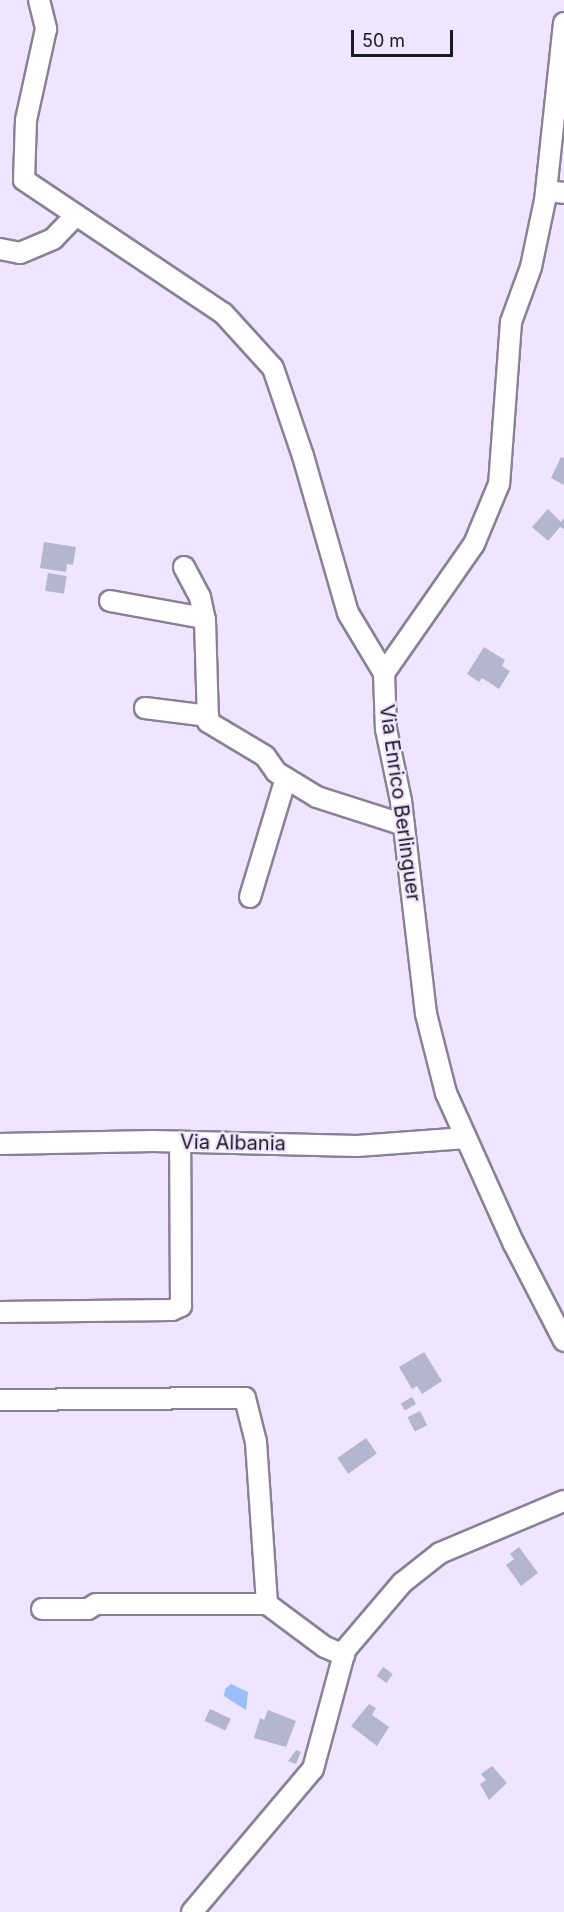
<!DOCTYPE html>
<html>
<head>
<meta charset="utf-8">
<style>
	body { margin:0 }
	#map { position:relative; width:564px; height:1912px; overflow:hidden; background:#f0e5fe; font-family:Inter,sans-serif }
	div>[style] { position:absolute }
	.water>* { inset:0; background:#9abefa }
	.building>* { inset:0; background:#b4b5ce; transform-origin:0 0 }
	.roads { filter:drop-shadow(2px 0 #8a8197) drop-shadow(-2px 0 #8a8197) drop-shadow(0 2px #8a8197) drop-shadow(0 -2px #8a8197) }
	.minor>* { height:20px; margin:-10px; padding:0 10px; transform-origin:10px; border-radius:10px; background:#fff }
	span { translate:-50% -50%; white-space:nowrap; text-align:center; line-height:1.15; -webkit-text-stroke:4.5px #f0e5fe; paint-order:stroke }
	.street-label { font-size:20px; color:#1d1922 }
	.scale { position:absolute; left:351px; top:30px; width:102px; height:27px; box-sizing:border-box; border:3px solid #1d1922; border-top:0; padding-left:8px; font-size:18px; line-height:21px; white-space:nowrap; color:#1d1922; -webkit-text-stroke:4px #f0e5fe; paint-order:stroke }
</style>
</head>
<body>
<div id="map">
	<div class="water">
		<i style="clip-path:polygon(231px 1684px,248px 1692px,246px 1710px,224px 1696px,225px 1689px)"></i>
	</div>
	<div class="building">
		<i style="clip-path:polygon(561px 457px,564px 458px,564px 485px,551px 478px)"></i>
		<i style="clip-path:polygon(548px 509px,561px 522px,564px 518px,564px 529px,560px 527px,548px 541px,532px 527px)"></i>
		<i style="clip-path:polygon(44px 542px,76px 547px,73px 565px,67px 564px,66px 572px,40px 568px)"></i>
		<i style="left:48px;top:573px;width:19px;height:18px;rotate:9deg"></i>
		<i style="clip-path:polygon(484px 647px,505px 660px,502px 666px,510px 671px,499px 689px,482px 678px,479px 682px,467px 674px)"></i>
		<i style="clip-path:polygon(424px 1352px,442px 1381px,422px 1394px,417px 1386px,412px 1389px,399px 1367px)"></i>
		<i style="left:412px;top:1397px;width:8px;height:13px;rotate:60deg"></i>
		<i style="left:420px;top:1411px;width:16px;height:14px;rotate:63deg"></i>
		<i style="left:366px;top:1438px;width:19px;height:35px;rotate:55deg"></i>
		<i style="clip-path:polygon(519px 1547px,538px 1573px,521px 1586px,506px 1565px,514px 1559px,510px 1554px)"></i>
		<i style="left:383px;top:1667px;width:12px;height:11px;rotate:35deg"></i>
		<i style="clip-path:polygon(369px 1704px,376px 1708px,372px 1715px,389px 1727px,377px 1746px,351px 1726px)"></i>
		<i style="left:210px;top:1709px;width:23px;height:13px;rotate:25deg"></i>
		<i style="clip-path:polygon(268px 1710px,296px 1721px,286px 1747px,254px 1738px,260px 1718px,264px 1720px)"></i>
		<i style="clip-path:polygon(296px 1750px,301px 1752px,296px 1764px,288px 1761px)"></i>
		<i style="clip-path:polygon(492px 1766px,507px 1783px,489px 1800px,480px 1784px,486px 1780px,481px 1774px)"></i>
	</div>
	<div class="roads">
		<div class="minor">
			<i style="left:39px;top:0;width:30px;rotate:76deg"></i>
			<i style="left:46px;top:29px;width:93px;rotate:102.4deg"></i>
			<i style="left:26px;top:120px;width:60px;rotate:91.9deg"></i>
			<i style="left:24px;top:180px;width:239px;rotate:33.8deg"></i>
			<i style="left:223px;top:313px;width:74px;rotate:47.7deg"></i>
			<i style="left:273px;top:368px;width:93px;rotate:71.2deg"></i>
			<i style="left:303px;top:456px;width:163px;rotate:74deg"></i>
			<i style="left:348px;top:613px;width:70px;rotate:59deg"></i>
			<i style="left:564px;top:23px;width:178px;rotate:96.1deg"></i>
			<i style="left:545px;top:200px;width:68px;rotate:101.8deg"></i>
			<i style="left:531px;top:267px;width:59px;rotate:110deg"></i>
			<i style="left:511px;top:322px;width:162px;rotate:94.2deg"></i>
			<i style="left:499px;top:484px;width:65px;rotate:112.6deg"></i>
			<i style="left:474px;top:544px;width:157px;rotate:124.9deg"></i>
			<i style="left:384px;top:673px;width:56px;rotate:88deg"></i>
			<i style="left:386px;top:729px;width:74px;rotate:78.2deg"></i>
			<i style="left:401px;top:801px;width:214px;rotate:83.3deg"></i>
			<i style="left:426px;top:1014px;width:81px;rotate:75.8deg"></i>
			<i style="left:446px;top:1093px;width:166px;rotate:65.8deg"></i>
			<i style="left:514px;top:1244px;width:109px;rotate:62.7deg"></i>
			<i style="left:546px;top:191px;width:18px;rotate:6deg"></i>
			<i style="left:0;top:249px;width:20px;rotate:11deg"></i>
			<i style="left:20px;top:253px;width:36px;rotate:-23deg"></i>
			<i style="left:53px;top:239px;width:33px;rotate:-46deg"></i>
			<i style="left:184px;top:567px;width:34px;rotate:62deg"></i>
			<i style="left:200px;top:597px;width:24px;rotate:78deg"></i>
			<i style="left:205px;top:620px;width:102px;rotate:88.3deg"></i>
			<i style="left:208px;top:722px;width:66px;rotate:30.8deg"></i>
			<i style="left:265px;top:756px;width:19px;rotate:55deg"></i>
			<i style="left:276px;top:772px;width:48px;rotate:31.4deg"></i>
			<i style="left:317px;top:797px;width:91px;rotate:17.8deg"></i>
			<i style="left:110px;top:601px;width:96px;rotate:10.3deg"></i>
			<i style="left:145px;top:708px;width:64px;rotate:7.2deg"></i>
			<i style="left:250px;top:897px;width:124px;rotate:-73.2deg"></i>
			<i style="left:0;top:1144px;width:153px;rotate:-1.1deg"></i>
			<i style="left:153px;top:1141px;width:204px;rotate:1.4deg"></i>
			<i style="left:357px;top:1146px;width:109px;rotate:-4.2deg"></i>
			<i style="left:0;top:1312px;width:172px;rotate:-0.7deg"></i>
			<i style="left:172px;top:1310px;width:10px;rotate:-24deg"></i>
			<i style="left:181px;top:1306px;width:164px;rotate:-90.3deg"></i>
			<i style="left:0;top:1400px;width:245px;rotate:-0.5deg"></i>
			<i style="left:245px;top:1398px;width:45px;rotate:76deg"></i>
			<i style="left:256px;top:1442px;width:162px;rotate:86.1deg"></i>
			<i style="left:42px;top:1609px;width:46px"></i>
			<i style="left:88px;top:1609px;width:9px;rotate:-32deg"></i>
			<i style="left:96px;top:1604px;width:171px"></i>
			<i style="left:267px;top:1604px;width:72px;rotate:36.6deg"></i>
			<i style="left:325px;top:1647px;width:21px;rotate:23deg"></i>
			<i style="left:192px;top:1912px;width:187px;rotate:-49.8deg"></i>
			<i style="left:313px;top:1769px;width:123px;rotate:-74.9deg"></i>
			<i style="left:345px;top:1650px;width:88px;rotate:-49.6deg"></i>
			<i style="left:402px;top:1583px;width:48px;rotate:-38.3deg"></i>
			<i style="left:440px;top:1553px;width:134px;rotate:-22.8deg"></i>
		</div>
	</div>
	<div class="street-label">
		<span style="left:400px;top:803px;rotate:82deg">Via Enrico Berlinguer</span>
		<span style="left:233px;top:1143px;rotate:1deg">Via Albania</span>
	</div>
	<div class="scale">50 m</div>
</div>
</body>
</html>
